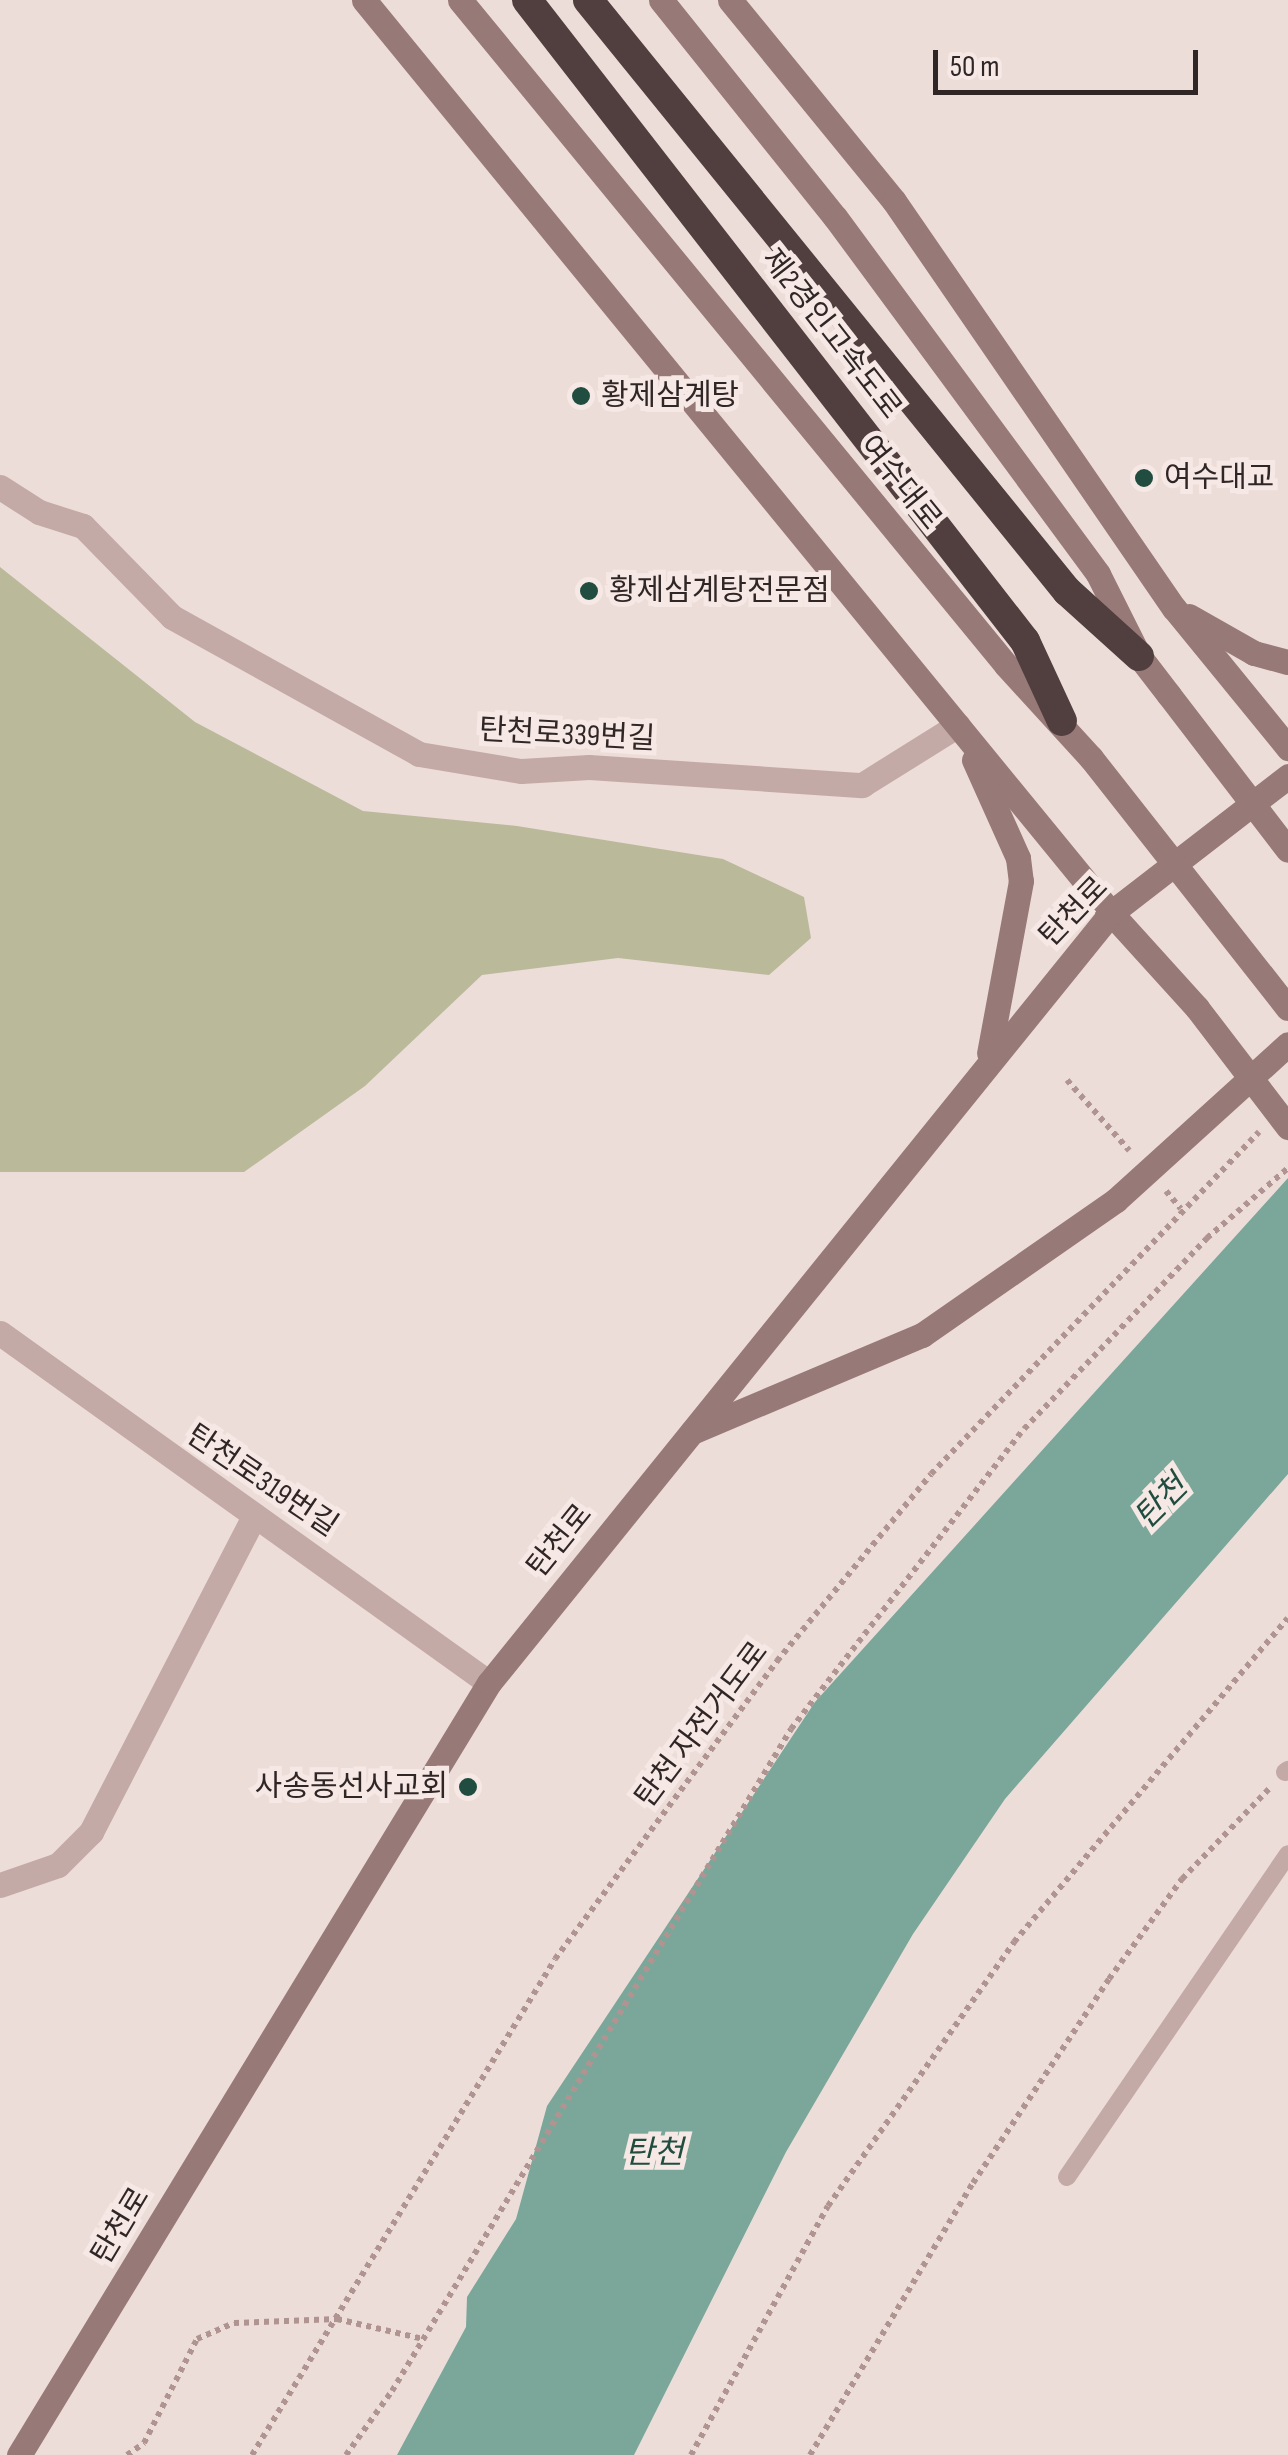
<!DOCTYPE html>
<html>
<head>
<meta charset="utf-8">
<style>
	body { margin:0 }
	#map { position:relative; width:1288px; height:2455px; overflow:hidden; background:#edddd9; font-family:"Sofia Sans Condensed","Noto Sans KR",sans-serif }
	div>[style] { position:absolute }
	.green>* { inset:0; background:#baba9b }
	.water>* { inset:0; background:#7ba79a }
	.path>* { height:6px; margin-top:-3px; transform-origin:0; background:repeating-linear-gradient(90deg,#af9491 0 5px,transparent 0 10px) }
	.service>* { height:18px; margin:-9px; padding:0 9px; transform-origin:9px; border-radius:9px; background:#c4aaa7 }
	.minor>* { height:25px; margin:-12.5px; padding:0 12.5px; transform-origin:12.5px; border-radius:12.5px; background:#c4aaa7 }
	.secondary>* { height:25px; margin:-12.5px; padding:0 12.5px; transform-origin:12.5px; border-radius:12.5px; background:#977978 }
	.motorway>* { height:30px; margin:-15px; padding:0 15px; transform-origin:15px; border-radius:15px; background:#513e3f }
	.secondary-bridge>* { height:25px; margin:-12.5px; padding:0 12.5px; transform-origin:12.5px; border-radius:12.5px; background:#977978 }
	.dots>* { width:28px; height:28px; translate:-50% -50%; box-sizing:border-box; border:5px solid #f6e8e4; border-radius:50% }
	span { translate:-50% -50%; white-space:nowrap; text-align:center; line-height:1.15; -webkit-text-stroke:10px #f6e8e4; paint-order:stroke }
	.street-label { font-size:30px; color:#312626 }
	.poi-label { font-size:30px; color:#312626 }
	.left { translate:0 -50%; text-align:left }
	.right { translate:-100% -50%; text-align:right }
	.water-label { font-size:32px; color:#214d41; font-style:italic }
	.scale { position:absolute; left:933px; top:50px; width:265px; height:45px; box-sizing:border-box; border:5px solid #312626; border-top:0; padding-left:12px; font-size:30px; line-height:35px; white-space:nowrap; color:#312626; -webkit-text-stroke:8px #f6e8e4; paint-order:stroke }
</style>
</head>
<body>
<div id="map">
	<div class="green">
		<i style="clip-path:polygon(0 567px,195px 722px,363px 811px,517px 826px,723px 859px,804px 897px,811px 938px,769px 975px,618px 958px,482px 975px,365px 1086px,244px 1172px,0 1172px)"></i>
	</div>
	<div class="water">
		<i style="clip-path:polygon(1288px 1178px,1288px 1474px,1005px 1799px,913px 1934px,786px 2152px,634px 2455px,397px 2455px,466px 2327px,467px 2297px,516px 2219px,547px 2106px,815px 1702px)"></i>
	</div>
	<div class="path">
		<i style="left:1067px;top:1080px;width:94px;rotate:48.5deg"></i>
		<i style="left:1166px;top:1191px;width:23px;rotate:50deg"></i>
		<i style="left:127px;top:2455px;width:21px;rotate:-35deg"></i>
		<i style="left:144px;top:2443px;width:117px;rotate:-63deg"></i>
		<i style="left:197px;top:2339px;width:40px;rotate:-23.4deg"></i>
		<i style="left:234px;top:2323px;width:103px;rotate:-2.2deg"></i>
		<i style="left:337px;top:2319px;width:88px;rotate:13.1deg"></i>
		<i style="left:252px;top:2455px;width:581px;rotate:-58.58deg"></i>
		<i style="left:555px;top:1959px;width:372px;rotate:-53.3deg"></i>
		<i style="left:777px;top:1661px;width:242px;rotate:-50.5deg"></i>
		<i style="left:931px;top:1474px;width:474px;rotate:-46.2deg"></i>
		<i style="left:346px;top:2455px;width:79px;rotate:-54.3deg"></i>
		<i style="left:392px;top:2391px;width:773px;rotate:-58.92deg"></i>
		<i style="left:791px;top:1729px;width:380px;rotate:-52.2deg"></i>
		<i style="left:1024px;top:1429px;width:265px;rotate:-46.2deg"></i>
		<i style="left:1207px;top:1238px;width:107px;rotate:-40.8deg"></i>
		<i style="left:691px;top:2455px;width:284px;rotate:-61.2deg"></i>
		<i style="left:828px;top:2206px;width:323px;rotate:-54.8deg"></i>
		<i style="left:1014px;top:1942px;width:424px;rotate:-49.8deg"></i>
		<i style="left:810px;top:2455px;width:317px;rotate:-59.1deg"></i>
		<i style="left:973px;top:2183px;width:245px;rotate:-56.3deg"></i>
		<i style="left:1109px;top:1979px;width:124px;rotate:-53.9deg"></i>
		<i style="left:1182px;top:1879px;width:127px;rotate:-46deg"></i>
	</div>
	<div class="service">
		<i style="left:1285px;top:1772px;width:4px;rotate:-34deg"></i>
		<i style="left:1067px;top:2177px;width:391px;rotate:-55.6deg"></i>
	</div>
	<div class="minor">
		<i style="left:0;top:487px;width:46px;rotate:32.7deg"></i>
		<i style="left:39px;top:512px;width:46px;rotate:17.7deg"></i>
		<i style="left:83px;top:526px;width:127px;rotate:45.6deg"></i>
		<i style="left:172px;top:617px;width:282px;rotate:29deg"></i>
		<i style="left:419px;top:754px;width:103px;rotate:9.5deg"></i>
		<i style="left:521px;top:771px;width:68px;rotate:-3.4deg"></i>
		<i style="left:589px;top:767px;width:274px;rotate:3.8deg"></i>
		<i style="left:862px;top:785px;width:113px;rotate:-32deg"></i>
		<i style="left:0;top:1333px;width:601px;rotate:35.59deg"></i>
		<i style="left:0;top:1885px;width:61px;rotate:-19deg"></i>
		<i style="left:58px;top:1865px;width:47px;rotate:-45deg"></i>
		<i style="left:91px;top:1832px;width:356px;rotate:-62.7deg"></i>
	</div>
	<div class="secondary">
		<i style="left:364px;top:0;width:1180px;rotate:50.71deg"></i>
		<i style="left:1111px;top:913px;width:128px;rotate:47.8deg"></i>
		<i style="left:460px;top:0;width:860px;rotate:50.61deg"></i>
		<i style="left:1006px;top:665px;width:126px;rotate:47.6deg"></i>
		<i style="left:661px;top:0;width:278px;rotate:51.3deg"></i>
		<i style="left:835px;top:217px;width:443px;rotate:53.6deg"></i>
		<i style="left:1098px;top:574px;width:92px;rotate:63.4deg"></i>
		<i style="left:1139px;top:656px;width:49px;rotate:52.4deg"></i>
		<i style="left:730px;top:0;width:259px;rotate:50.8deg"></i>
		<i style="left:894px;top:201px;width:494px;rotate:55.5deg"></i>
		<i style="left:1174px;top:608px;width:181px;rotate:50.8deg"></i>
		<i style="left:1189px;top:616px;width:75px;rotate:29.6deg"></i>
		<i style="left:1254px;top:653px;width:35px;rotate:15deg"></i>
		<i style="left:974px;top:760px;width:107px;rotate:65.8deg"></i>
		<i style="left:1018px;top:858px;width:23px;rotate:83deg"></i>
		<i style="left:1021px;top:881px;width:175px;rotate:100.5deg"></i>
		<i style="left:692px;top:1432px;width:250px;rotate:-22.9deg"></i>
		<i style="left:922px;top:1335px;width:236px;rotate:-34.8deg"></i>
		<i style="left:1116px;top:1200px;width:232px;rotate:-42.2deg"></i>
		<i style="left:19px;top:2455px;width:904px;rotate:-58.67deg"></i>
		<i style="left:489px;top:1683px;width:990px;rotate:-51.07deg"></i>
		<i style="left:1111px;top:913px;width:224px;rotate:-37.7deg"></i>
	</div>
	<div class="motorway">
		<i style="left:527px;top:0;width:812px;rotate:52.16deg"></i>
		<i style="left:1025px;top:641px;width:88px;rotate:65.2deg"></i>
		<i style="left:588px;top:0;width:761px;rotate:50.98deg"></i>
		<i style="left:1067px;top:591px;width:97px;rotate:42.1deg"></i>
	</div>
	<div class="secondary-bridge">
		<i style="left:1169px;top:695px;width:195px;rotate:52.5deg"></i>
		<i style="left:1091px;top:758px;width:318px;rotate:51.8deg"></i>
		<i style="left:1197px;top:1008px;width:150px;rotate:52.6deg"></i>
	</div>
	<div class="dots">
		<i style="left:581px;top:396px;background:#214d41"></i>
		<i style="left:1144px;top:478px;background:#214d41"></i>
		<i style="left:589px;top:591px;background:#214d41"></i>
		<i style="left:468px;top:1787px;background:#214d41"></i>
	</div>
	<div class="street-label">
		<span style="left:831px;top:334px;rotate:52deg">제2경인고속도로</span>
		<span style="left:900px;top:483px;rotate:51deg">여수대로</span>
		<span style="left:567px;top:735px;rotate:3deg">탄천로339번길</span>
		<span style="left:1074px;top:912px;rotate:-46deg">탄천로</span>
		<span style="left:262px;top:1481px;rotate:34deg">탄천로319번길</span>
		<span style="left:560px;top:1541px;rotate:-51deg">탄천로</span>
		<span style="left:702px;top:1725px;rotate:-53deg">탄천 자전거도로</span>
		<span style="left:121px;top:2226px;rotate:-59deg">탄천로</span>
	</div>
	<div class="poi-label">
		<span class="left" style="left:601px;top:396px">황제삼계탕</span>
		<span class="left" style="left:1164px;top:478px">여수대교</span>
		<span class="left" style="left:609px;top:591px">황제삼계탕전문점</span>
		<span class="right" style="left:448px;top:1787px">사송동선사교회</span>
	</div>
	<div class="water-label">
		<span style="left:1162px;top:1503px;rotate:-45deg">탄천</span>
		<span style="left:654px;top:2154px">탄천</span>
	</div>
	<div class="scale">50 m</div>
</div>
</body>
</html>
